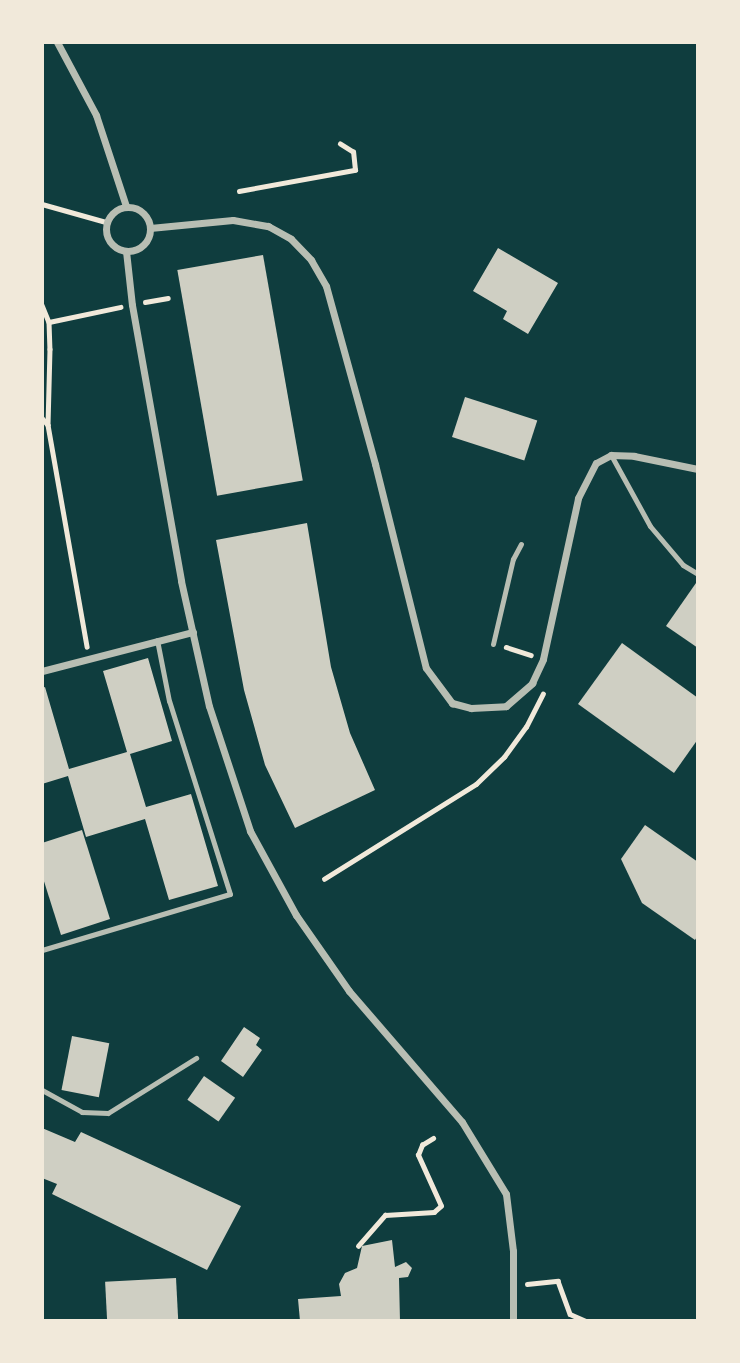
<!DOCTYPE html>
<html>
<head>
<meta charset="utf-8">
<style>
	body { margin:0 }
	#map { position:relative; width:740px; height:1363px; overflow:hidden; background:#0f3d3e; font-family:Bitter,serif }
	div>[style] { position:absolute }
	.building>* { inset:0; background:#cfcfc3; transform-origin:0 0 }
	.path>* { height:4.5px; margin:-2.25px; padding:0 2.25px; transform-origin:2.25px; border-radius:2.25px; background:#f1e9da }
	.service>* { height:5px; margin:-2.5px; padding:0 2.5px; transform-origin:2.5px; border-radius:2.5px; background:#b8beb3 }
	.minor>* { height:7px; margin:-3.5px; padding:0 3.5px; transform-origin:3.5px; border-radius:3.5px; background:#b8beb3 }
	.minor>.ring { margin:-3.5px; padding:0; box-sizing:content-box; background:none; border:7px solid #b8beb3; border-radius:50% }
	span { translate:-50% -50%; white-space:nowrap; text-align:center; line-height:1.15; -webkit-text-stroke:6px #f1e9da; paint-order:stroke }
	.frame { position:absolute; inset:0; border:44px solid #f1e9da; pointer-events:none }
</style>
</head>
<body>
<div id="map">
	<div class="building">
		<i style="clip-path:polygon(498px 248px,558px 283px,528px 334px,503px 319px,507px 311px,473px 291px)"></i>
		<i style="left:263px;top:255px;width:229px;height:87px;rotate:80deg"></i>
		<i style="left:465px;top:397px;width:76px;height:42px;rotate:18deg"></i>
		<i style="clip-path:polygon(307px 523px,331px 667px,350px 733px,375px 790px,295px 828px,265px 765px,244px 690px,216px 540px)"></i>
		<i style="clip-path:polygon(696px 583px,698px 585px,698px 648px,666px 626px)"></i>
		<i style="clip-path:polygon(622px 643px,698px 698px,698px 739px,674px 773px,578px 704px)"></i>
		<i style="clip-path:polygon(148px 658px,172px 741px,130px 754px,146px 807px,191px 794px,218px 886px,169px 900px,145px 819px,86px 837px,68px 776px,42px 784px,42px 688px,45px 687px,69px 769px,127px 752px,103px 671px)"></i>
		<i style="clip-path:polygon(645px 825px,698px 862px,698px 935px,695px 940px,642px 903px,621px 859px)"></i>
		<i style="clip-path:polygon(82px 830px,110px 919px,61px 935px,42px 875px,42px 843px)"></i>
		<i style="clip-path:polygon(244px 1027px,260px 1038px,256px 1045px,262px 1050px,243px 1077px,221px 1061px)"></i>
		<i style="left:72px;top:1036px;width:38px;height:55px;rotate:11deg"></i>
		<i style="left:204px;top:1076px;width:38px;height:29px;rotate:35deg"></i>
		<i style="clip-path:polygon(42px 1128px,75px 1142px,81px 1132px,241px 1206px,207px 1270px,52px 1194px,57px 1184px,42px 1178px)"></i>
		<i style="clip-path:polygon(392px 1240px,395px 1267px,406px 1262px,412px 1268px,408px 1277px,399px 1278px,400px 1321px,300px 1321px,298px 1299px,341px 1296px,339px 1284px,345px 1273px,357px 1268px,362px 1246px)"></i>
		<i style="left:176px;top:1278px;width:43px;height:71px;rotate:87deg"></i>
	</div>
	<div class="path">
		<i style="left:239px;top:191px;width:118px;rotate:-10.3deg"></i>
		<i style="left:355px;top:170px;width:18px;rotate:-96deg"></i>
		<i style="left:353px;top:152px;width:15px;rotate:-148deg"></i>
		<i style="left:42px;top:204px;width:66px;rotate:15.7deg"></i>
		<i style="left:145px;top:302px;width:23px;rotate:-10deg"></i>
		<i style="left:42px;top:305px;width:18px;rotate:68deg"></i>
		<i style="left:49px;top:322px;width:27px;rotate:88deg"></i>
		<i style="left:50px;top:349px;width:75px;rotate:91.5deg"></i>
		<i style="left:49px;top:322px;width:73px;rotate:-11.9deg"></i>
		<i style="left:42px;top:418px;width:9px;rotate:49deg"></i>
		<i style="left:48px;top:425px;width:225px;rotate:80deg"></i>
		<i style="left:506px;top:647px;width:26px;rotate:18deg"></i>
		<i style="left:324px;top:879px;width:179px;rotate:-32deg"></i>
		<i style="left:476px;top:784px;width:39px;rotate:-44deg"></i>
		<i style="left:504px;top:757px;width:37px;rotate:-54deg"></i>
		<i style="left:526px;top:727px;width:37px;rotate:-63deg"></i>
		<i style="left:358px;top:1246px;width:41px;rotate:-48.9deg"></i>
		<i style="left:385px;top:1215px;width:49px;rotate:-3.5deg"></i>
		<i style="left:434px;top:1212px;width:9px;rotate:-41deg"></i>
		<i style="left:441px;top:1206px;width:56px;rotate:-114.3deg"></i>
		<i style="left:418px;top:1155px;width:11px;rotate:-68deg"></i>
		<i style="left:422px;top:1145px;width:13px;rotate:-32deg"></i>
		<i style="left:527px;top:1284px;width:31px;rotate:-6deg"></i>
		<i style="left:558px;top:1281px;width:35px;rotate:70deg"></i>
		<i style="left:570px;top:1314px;width:17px;rotate:24deg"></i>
	</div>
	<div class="service">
		<i style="left:611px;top:455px;width:81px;rotate:61.2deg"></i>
		<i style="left:650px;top:526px;width:51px;rotate:49.8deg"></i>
		<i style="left:683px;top:565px;width:17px;rotate:31deg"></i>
		<i style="left:493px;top:644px;width:87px;rotate:-76.8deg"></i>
		<i style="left:513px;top:559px;width:17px;rotate:-62deg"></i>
		<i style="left:42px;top:950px;width:196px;rotate:-16.6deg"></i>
		<i style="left:230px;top:894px;width:202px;rotate:-107.5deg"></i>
		<i style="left:169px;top:701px;width:62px;rotate:-101.1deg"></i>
		<i style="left:42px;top:1090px;width:46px;rotate:28.8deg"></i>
		<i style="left:82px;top:1112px;width:26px;rotate:2deg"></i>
		<i style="left:108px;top:1113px;width:104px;rotate:-32deg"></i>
	</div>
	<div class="minor">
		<i style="left:57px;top:42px;width:83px;rotate:61.9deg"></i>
		<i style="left:96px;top:115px;width:96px;rotate:71.8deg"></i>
		<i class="ring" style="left:106px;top:207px;width:37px;height:37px"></i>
		<i style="left:150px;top:228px;width:83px;rotate:-5.5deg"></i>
		<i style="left:233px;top:220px;width:36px;rotate:10deg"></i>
		<i style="left:268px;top:226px;width:26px;rotate:29deg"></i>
		<i style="left:291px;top:239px;width:29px;rotate:46deg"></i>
		<i style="left:311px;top:260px;width:30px;rotate:60deg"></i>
		<i style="left:326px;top:286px;width:185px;rotate:74.6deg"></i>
		<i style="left:375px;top:464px;width:210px;rotate:76deg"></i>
		<i style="left:426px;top:668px;width:44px;rotate:53.4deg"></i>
		<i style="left:452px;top:703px;width:20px;rotate:15deg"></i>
		<i style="left:471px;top:708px;width:35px;rotate:-3deg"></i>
		<i style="left:506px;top:706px;width:35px;rotate:-41deg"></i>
		<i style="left:532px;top:683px;width:26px;rotate:-65deg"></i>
		<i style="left:543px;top:659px;width:165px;rotate:-77.7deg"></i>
		<i style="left:578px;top:498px;width:39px;rotate:-63deg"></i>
		<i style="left:596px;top:463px;width:17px;rotate:-28deg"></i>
		<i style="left:611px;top:455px;width:23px;rotate:2deg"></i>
		<i style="left:634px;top:456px;width:65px;rotate:11.5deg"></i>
		<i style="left:126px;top:251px;width:54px;rotate:83.7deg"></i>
		<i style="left:132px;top:305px;width:280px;rotate:79.9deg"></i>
		<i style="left:181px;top:581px;width:128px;rotate:77.4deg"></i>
		<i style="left:209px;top:706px;width:132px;rotate:71.8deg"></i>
		<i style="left:250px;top:831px;width:96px;rotate:61.3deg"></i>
		<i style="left:296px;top:915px;width:93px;rotate:55.1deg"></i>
		<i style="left:349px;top:991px;width:173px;rotate:49.2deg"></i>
		<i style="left:462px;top:1122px;width:84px;rotate:58.6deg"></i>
		<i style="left:506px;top:1194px;width:57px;rotate:83deg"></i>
		<i style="left:513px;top:1251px;width:70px;rotate:90deg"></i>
		<i style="left:42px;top:671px;width:156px;rotate:-14.5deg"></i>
	</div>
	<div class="frame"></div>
</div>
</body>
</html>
